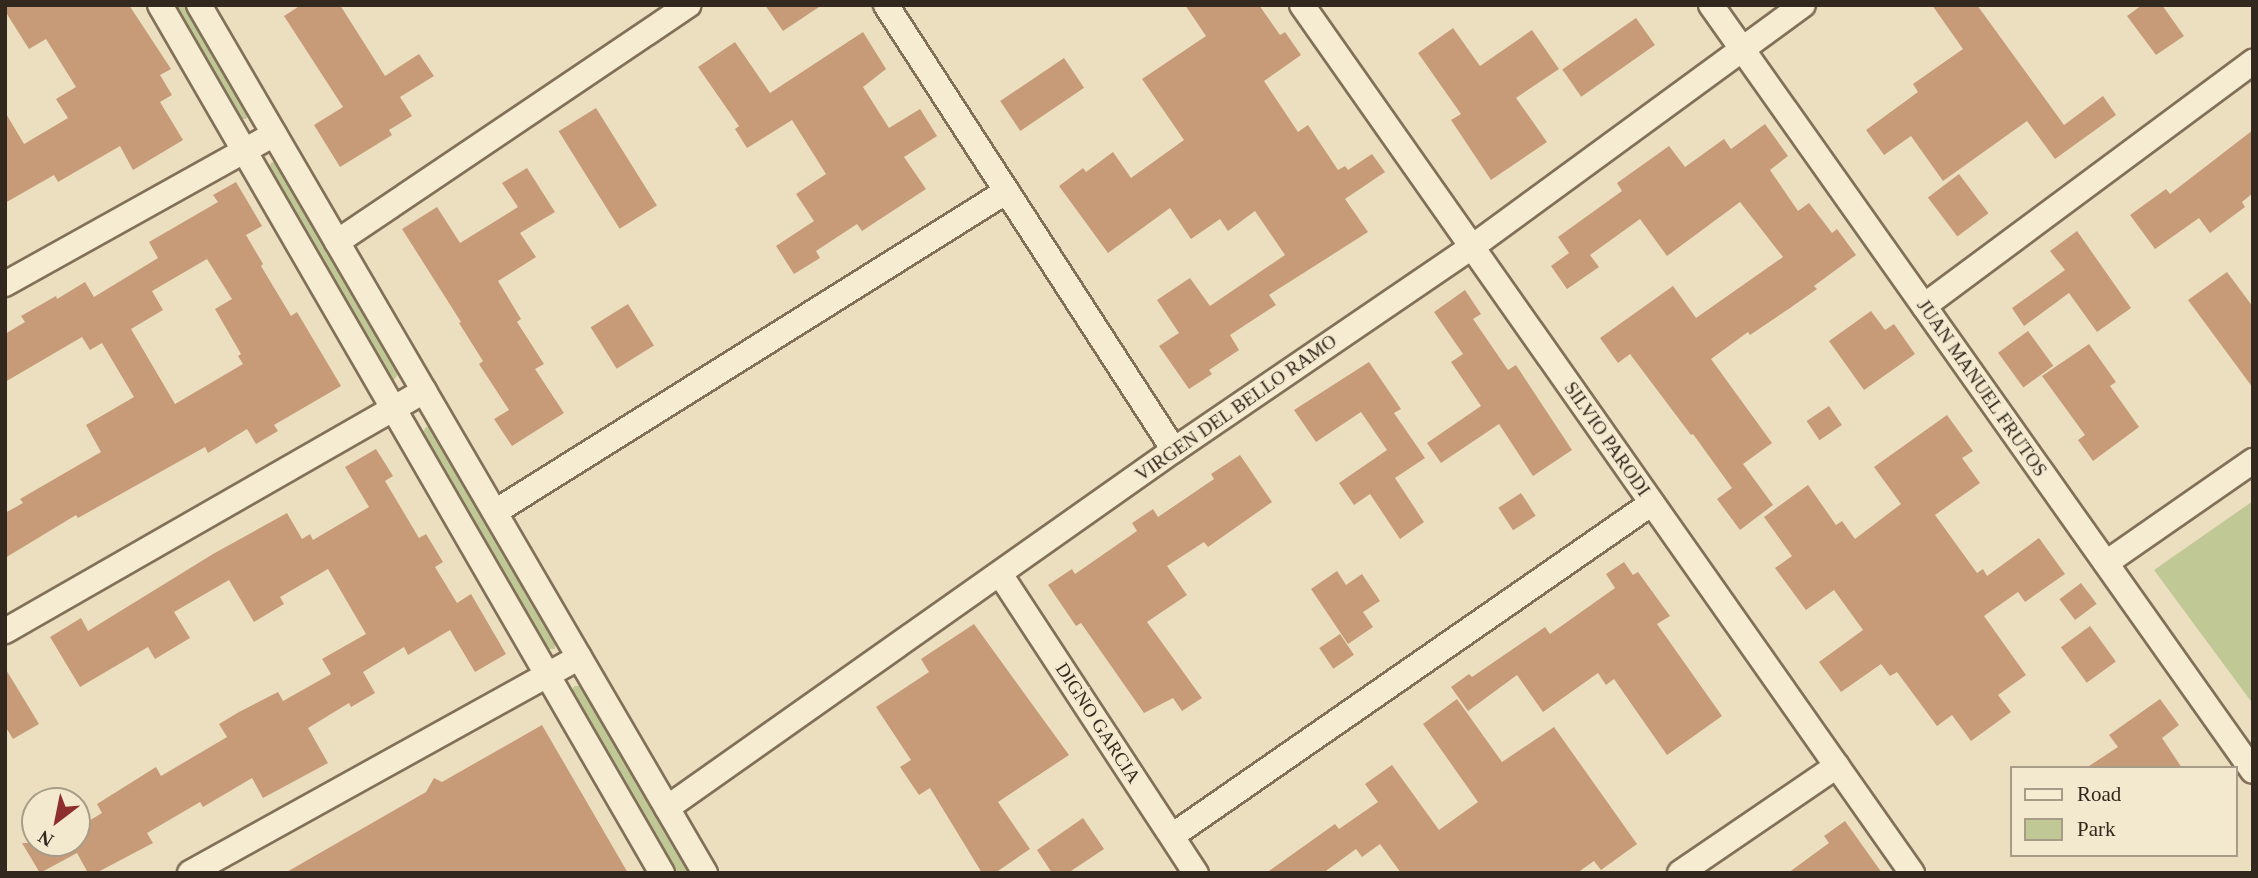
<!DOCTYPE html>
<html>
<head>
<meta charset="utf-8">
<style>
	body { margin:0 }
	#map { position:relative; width:2258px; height:878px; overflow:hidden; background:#ebdfc0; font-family:Georgia,serif }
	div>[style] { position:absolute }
	.green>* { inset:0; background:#c0c895 }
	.building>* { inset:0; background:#c79b78; transform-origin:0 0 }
	.roads { filter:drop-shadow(2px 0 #827059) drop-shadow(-2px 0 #827059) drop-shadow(0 2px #827059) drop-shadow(0 -2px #827059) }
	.street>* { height:24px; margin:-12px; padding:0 12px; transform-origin:12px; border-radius:12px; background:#f6ecd2 }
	span { translate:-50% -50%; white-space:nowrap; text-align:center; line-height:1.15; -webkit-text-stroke:5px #f3e9cf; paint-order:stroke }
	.street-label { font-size:19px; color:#33281d }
	.frame { position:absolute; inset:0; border:7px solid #33281d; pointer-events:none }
	.legend { position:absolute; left:2010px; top:766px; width:228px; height:91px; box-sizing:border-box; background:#f3e9cf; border:2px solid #a69c88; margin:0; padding:9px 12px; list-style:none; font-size:21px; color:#33281d }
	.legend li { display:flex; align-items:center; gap:14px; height:35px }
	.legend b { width:35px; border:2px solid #a69c88 }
	.north { position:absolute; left:21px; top:787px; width:70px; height:70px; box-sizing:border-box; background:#f3e9cf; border:2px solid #a69c88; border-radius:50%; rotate:212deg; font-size:19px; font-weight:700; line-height:28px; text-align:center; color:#33281d }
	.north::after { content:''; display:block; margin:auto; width:24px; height:32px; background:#8e2f2d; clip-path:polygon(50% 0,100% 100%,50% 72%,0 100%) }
</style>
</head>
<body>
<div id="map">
	<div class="green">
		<i style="clip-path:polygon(173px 5px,184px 5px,248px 115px,246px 119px,239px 119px)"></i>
		<i style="clip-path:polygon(272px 162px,276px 163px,398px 374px,394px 380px,390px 379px,268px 168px)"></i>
		<i style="clip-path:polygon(426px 427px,430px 428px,555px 644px,555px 649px,547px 649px,422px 433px)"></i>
		<i style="clip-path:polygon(2253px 501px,2253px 704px,2154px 570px)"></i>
		<i style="clip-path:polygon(574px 686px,580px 686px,689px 873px,677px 873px,572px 691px)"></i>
	</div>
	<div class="building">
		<i style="clip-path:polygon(5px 5px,129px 5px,171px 69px,160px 75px,172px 95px,160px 102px,183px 140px,133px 170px,120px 146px,58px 182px,54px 175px,5px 203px,5px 112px,24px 144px,68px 118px,56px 99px,76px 87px,46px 39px,29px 49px,5px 11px)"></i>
		<i style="clip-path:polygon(301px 5px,340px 5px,385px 76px,419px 54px,434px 76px,400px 97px,412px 116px,389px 130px,392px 135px,340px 167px,314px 125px,343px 107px,284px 16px)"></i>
		<i style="clip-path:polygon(765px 5px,822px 5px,783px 31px)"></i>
		<i style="clip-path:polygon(1185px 5px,1259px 5px,1280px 35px,1285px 32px,1301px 55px,1264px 81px,1298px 132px,1308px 125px,1338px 170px,1345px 166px,1348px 170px,1372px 154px,1385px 172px,1345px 199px,1368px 232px,1269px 295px,1276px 305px,1230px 335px,1239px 350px,1209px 370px,1212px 374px,1189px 389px,1159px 346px,1179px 333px,1157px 300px,1190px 278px,1210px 306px,1285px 255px,1255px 211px,1228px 231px,1220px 219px,1191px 239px,1170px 208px,1108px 253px,1059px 186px,1083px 168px,1086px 172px,1113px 152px,1131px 178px,1184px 140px,1142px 79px,1206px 36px)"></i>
		<i style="clip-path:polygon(1932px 5px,1977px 5px,2064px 125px,2103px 96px,2116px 115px,2055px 159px,2027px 121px,1943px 181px,1911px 136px,1884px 155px,1866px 130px,1918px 92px,1913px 84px,1963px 49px)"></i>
		<i style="clip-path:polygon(2142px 5px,2162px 5px,2184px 36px,2156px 55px,2127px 16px)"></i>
		<i style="left:1636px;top:18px;width:33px;height:90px;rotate:55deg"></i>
		<i style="clip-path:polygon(1453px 28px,1480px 66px,1532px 30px,1559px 69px,1516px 98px,1547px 142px,1491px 180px,1451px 120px,1461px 114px,1418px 53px)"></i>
		<i style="clip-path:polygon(863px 32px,886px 69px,863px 87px,889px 128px,920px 109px,937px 136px,904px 157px,926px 189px,862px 231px,857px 224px,816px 251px,820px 258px,794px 274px,776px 246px,814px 221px,796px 194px,826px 174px,792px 120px,747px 148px,735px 129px,739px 126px,698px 67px,735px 42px,770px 93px)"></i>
		<i style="left:1064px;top:58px;width:36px;height:77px;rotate:56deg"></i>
		<i style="left:596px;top:108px;width:115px;height:44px;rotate:58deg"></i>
		<i style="clip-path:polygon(1765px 124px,1788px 156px,1770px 170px,1798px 211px,1809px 203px,1832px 233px,1837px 229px,1856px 255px,1814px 286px,1817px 289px,1790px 308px,1750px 335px,1748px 332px,1711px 359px,1772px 443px,1743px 464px,1773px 505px,1740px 530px,1717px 499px,1732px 488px,1693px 434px,1691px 435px,1630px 354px,1618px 363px,1600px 338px,1673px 286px,1696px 318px,1783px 257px,1740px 202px,1667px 256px,1640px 219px,1590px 255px,1599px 267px,1567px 289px,1551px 266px,1569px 253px,1558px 237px,1622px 191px,1617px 183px,1669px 146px,1685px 167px,1724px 139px,1731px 149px)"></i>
		<i style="clip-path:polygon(2253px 130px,2253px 193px,2242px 202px,2245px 207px,2210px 233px,2199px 218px,2155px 249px,2130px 215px,2166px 189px,2170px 194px)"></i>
		<i style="clip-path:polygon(527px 168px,555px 212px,520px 233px,536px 257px,498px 281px,521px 319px,517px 322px,544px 364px,535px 369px,564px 413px,512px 446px,494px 419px,509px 410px,479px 364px,483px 361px,459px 323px,461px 322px,402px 229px,437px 207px,460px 243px,518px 207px,502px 183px)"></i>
		<i style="left:1959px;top:174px;width:49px;height:39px;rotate:53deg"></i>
		<i style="clip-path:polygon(evenodd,236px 182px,262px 226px,246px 235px,263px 264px,261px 266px,291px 316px,297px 312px,341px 386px,274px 425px,278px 431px,256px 444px,247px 429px,208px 453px,205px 447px,78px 518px,76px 515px,5px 558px,5px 513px,23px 503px,20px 499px,101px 452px,86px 425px,134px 397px,102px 343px,90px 350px,82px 337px,5px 382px,5px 334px,25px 322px,21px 316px,56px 296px,57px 299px,85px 282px,94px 297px,158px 258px,149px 242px,218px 202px,213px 195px,236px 182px,207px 259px,232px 299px,215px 309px,241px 354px,238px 356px,243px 364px,175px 404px,131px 329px,163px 310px,152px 291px,207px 259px)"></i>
		<i style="clip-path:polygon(2077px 231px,2131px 308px,2097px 332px,2069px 293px,2024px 326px,2012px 308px,2065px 270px,2050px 251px)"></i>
		<i style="clip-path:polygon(2227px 272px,2253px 307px,2253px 388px,2188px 300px)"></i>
		<i style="clip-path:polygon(1465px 290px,1481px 314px,1473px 319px,1508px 370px,1516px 365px,1572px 450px,1533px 476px,1499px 424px,1441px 463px,1427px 443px,1481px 406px,1451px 362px,1463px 354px,1434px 312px)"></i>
		<i style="left:628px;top:304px;width:49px;height:44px;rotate:58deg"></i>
		<i style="clip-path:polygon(1871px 311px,1885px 330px,1894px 324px,1915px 354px,1864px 390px,1829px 341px)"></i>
		<i style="left:2028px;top:331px;width:43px;height:37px;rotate:54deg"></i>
		<i style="clip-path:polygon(2089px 344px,2116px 382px,2110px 386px,2139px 427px,2093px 461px,2078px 440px,2085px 435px,2042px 376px)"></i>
		<i style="clip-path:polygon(1369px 362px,1401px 409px,1394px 413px,1425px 458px,1395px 478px,1424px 522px,1400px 539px,1370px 494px,1354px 505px,1339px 483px,1387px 450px,1361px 412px,1316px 442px,1294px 410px)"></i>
		<i style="left:1829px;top:406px;width:23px;height:27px;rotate:56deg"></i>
		<i style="clip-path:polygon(1947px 415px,1973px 451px,1962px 458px,1980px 483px,1935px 515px,1977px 573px,1983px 569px,1987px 576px,2039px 538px,2065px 574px,2025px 602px,2018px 592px,1984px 616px,2026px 675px,1998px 695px,2011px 712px,1971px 741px,1952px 715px,1937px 726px,1897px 672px,1890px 676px,1881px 664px,1841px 692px,1819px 662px,1863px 630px,1834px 590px,1806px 610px,1775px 568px,1792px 556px,1764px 517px,1808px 485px,1836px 525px,1842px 521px,1855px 539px,1901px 504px,1874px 467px)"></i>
		<i style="clip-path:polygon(376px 449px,393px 476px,385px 481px,419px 538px,426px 534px,443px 562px,435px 567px,457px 603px,471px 594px,506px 654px,475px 672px,450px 630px,408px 655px,404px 647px,363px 672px,375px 693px,351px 707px,349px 703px,308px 728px,328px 763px,263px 798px,252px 778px,203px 807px,200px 802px,147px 833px,153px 843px,96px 873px,88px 873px,77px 853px,40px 873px,22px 843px,77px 843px,77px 828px,102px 813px,97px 804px,156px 767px,161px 776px,227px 737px,219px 724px,239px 712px,278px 692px,283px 701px,331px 674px,322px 659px,366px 634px,328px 569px,280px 597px,284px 604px,254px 622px,229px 580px,174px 612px,190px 638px,155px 659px,148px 647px,80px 687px,50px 637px,81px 618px,88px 631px,213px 554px,287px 513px,302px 539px,310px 534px,313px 540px,369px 507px,345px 467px)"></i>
		<i style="clip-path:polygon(1240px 455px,1272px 502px,1208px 547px,1204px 542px,1167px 566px,1187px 595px,1147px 622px,1202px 698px,1182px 711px,1173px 698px,1144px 713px,1081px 623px,1076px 626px,1048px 585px,1072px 569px,1075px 574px,1137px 531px,1132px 523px,1153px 509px,1158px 517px,1214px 479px,1211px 474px)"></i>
		<i style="left:1521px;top:493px;width:27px;height:27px;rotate:57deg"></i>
		<i style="clip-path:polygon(1624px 562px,1633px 575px,1638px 572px,1670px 616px,1657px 624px,1722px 716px,1667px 755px,1614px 679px,1606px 685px,1598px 673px,1543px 712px,1517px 675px,1468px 711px,1451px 687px,1469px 674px,1472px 677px,1545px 627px,1550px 634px,1615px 588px,1606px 574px)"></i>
		<i style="clip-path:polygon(1337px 571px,1346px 585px,1362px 574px,1380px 601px,1363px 612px,1373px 627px,1348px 644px,1311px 589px)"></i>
		<i style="left:2081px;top:583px;width:26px;height:27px;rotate:53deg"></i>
		<i style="clip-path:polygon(974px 624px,1069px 755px,998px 802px,1030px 849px,995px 873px,982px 873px,930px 788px,919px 795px,900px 767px,911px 760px,876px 707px,929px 672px,921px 659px)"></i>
		<i style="left:2090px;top:626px;width:44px;height:36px;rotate:54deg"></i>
		<i style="left:1340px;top:634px;width:25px;height:25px;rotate:56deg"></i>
		<i style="clip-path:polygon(5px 668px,39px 724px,13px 739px,5px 726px)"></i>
		<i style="clip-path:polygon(1457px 699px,1502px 762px,1554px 727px,1637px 844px,1601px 870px,1594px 861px,1577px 873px,1401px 873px,1380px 844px,1362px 857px,1356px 849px,1323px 873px,1266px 873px,1335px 824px,1339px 829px,1378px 802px,1365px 784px,1392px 765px,1439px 830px,1478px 802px,1423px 724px)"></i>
		<i style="clip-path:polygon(2160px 699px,2179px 725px,2162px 738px,2182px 768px,2086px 768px,2118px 747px,2109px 735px)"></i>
		<i style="clip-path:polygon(542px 725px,628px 873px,285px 873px,426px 792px,434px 778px,442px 782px)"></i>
		<i style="clip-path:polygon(1083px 818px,1104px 849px,1068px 873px,1052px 873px,1037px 850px)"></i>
		<i style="clip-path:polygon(1845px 821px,1882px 873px,1788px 873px,1829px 843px,1824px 836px)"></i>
	</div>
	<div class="roads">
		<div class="street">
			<i style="left:160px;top:5px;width:1003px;rotate:59.96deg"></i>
			<i style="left:199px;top:5px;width:1005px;rotate:59.76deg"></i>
			<i style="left:886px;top:5px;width:530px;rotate:57.09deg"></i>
			<i style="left:1302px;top:5px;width:1061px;rotate:54.9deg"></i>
			<i style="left:1711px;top:5px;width:938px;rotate:54.72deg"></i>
			<i style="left:337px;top:242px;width:424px;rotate:-34deg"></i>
			<i style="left:5px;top:284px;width:308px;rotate:-29.1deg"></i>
			<i style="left:1924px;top:306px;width:410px;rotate:-36.6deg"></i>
			<i style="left:495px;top:512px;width:604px;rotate:-32.09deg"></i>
			<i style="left:2106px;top:563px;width:179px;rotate:-34.8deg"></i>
			<i style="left:1000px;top:574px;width:358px;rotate:56.8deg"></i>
			<i style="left:5px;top:631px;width:483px;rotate:-29.8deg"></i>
			<i style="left:667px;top:808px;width:621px;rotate:-35.23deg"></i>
			<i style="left:1174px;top:450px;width:361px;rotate:-34.3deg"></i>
			<i style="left:1472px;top:247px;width:410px;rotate:-36.2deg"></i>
			<i style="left:1172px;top:836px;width:584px;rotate:-34.75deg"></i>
			<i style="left:190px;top:873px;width:445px;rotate:-29deg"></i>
			<i style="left:1680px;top:873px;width:190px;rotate:-34.3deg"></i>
		</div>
	</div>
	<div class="street-label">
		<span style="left:1982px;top:388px;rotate:55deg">JUAN MANUEL FRUTOS</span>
		<span style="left:1236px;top:408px;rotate:-35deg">VIRGEN DEL BELLO RAMO</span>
		<span style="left:1607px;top:439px;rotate:55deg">SILVIO PARODI</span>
		<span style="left:1098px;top:723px;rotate:57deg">DIGNO GARCIA</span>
	</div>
	<div class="frame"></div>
	<ul class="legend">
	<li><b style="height:9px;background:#f6ecd2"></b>Road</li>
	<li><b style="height:19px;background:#c0c895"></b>Park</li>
	</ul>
	<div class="north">N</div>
</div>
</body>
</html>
